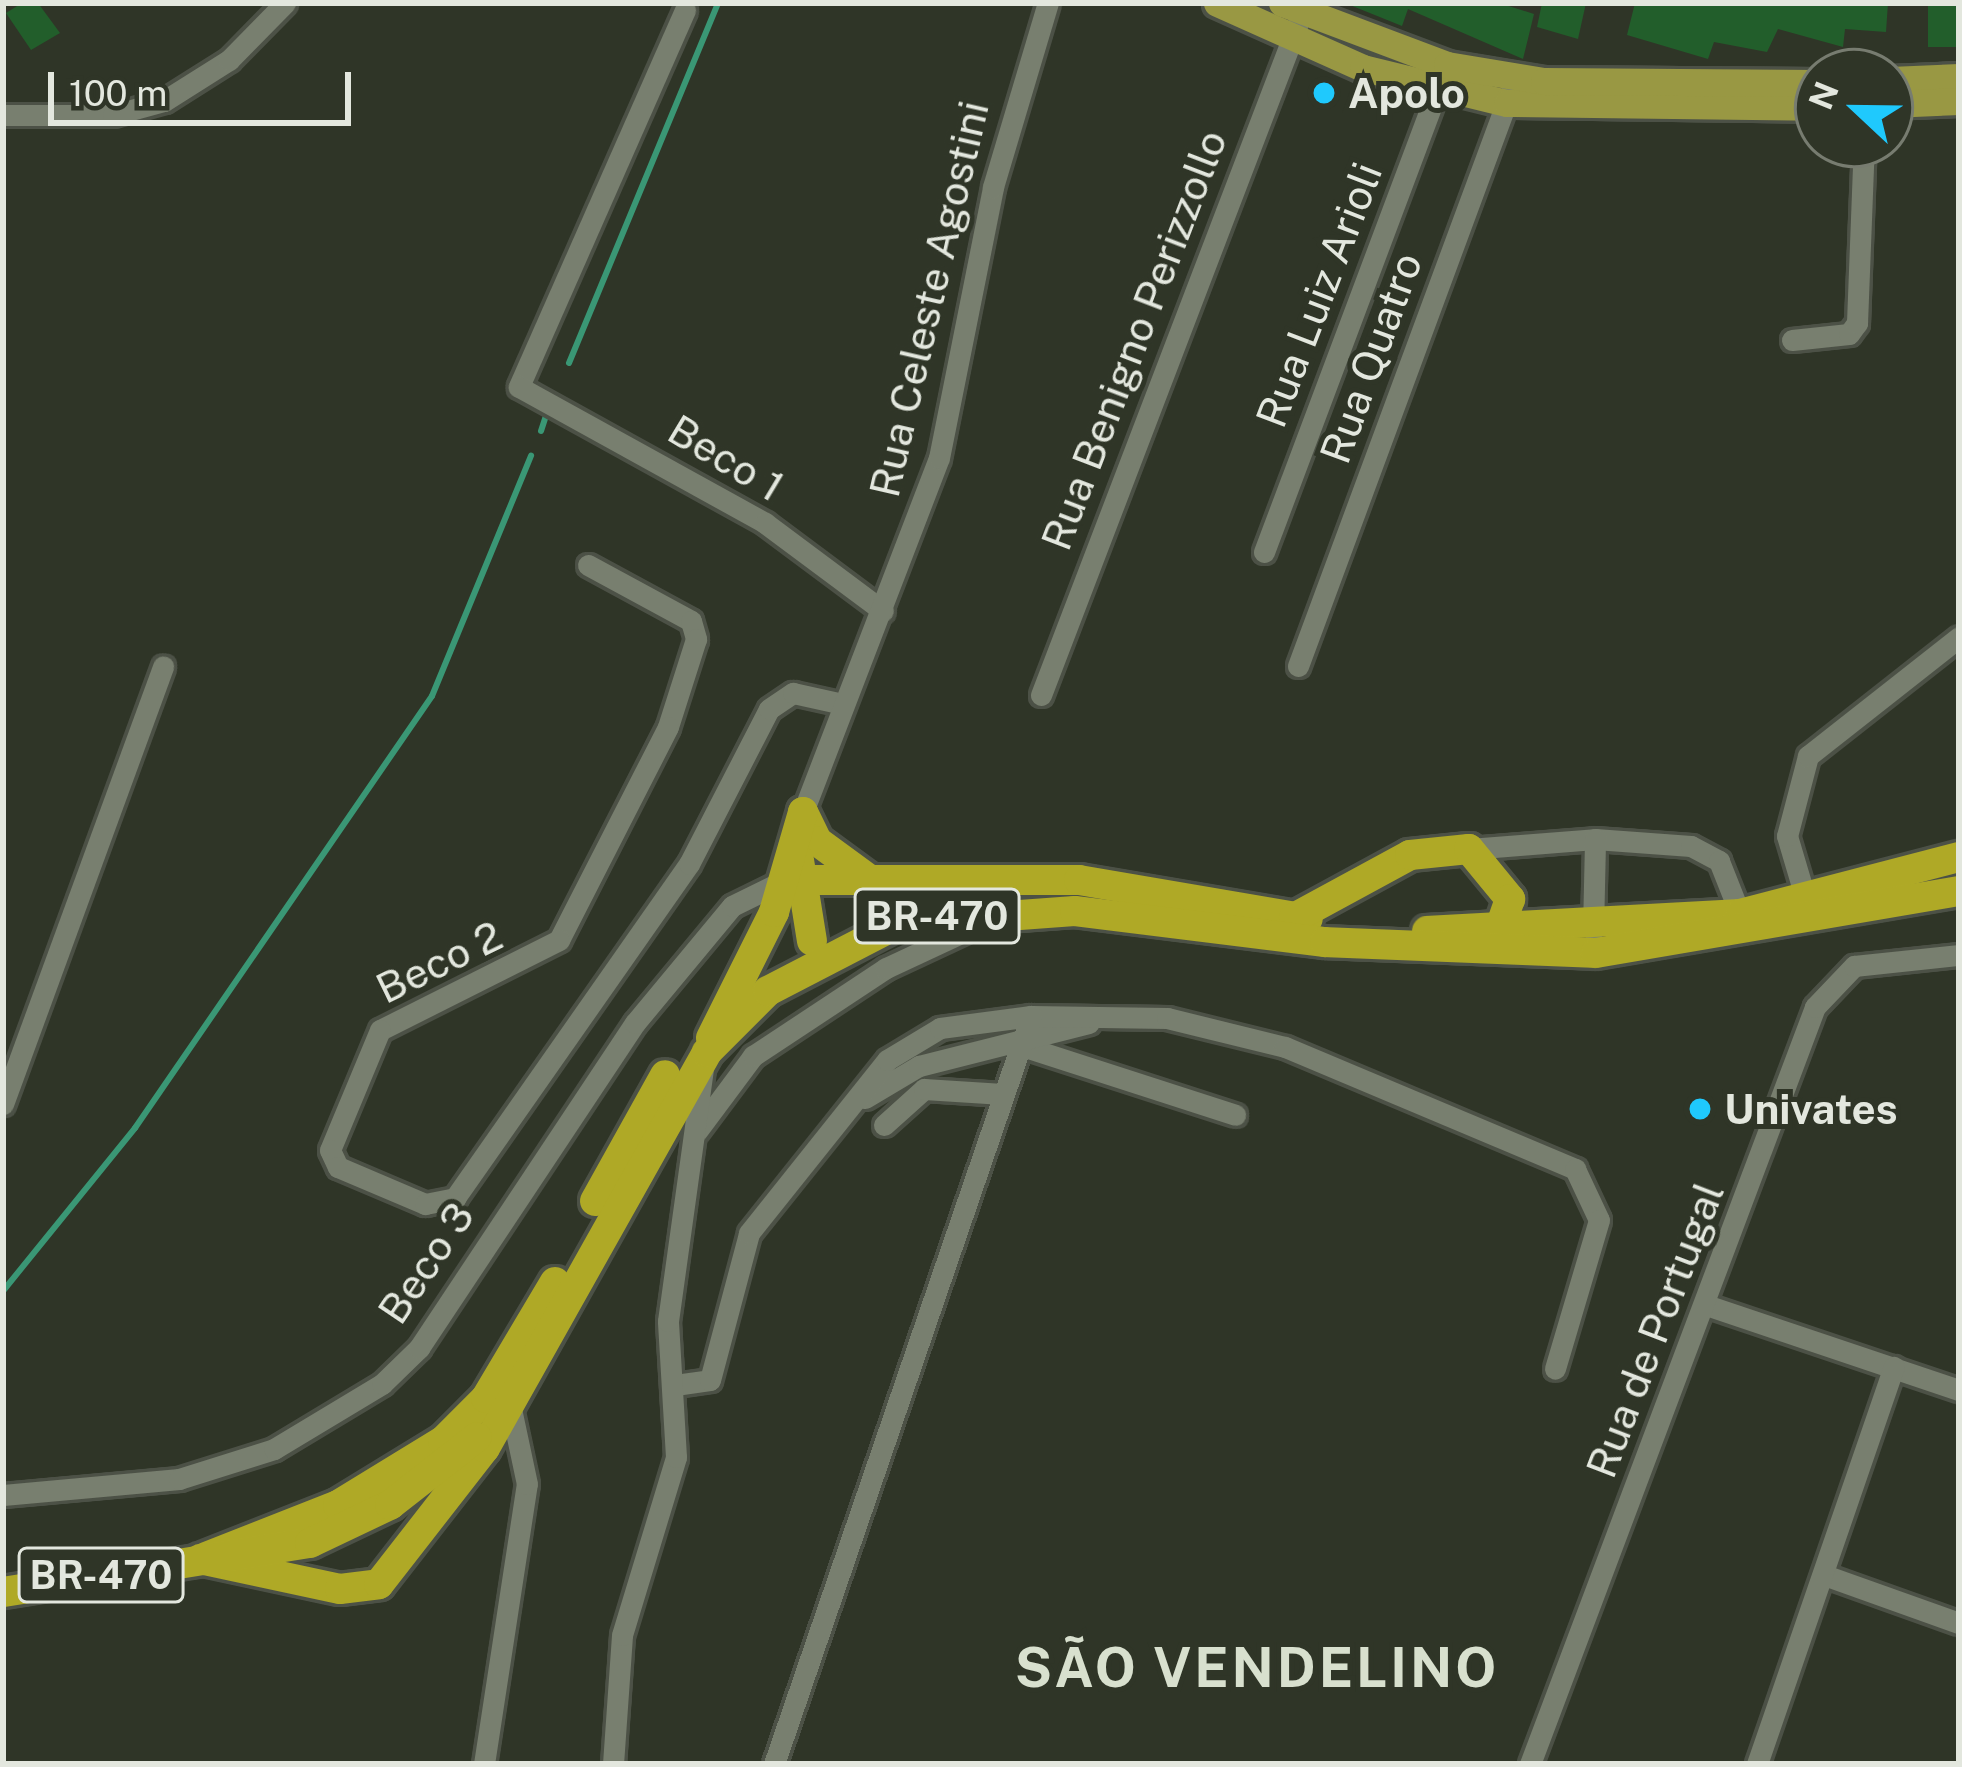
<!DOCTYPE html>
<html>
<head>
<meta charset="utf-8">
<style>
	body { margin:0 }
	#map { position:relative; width:1962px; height:1767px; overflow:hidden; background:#2f3527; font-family:"Public Sans",sans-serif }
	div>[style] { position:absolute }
	.stream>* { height:6px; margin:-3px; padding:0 3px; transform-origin:3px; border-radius:3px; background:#3a9775 }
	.building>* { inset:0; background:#225e2b; transform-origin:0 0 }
	.roads { filter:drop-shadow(3px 0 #4c5146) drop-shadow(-3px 0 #4c5146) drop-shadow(0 3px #4c5146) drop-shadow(0 -3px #4c5146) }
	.minor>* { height:21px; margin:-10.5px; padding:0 10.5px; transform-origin:10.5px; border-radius:10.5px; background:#787f6f }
	.major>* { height:27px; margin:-13.5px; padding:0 13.5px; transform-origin:13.5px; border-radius:13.5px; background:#999843 }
	.highway>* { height:30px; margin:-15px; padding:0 15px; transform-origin:15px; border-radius:15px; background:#afa926 }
	.dots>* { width:33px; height:33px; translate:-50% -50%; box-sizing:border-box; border:6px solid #2f3527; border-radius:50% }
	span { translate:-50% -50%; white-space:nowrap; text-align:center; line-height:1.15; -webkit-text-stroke:10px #2f3527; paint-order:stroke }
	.shield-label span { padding:3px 9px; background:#2f3527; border:3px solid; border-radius:9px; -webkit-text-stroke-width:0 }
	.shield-label { font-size:39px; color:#e3e7de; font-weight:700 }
	.poi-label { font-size:42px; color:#e3e7de; font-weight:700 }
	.left { translate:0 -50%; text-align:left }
	.street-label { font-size:42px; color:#e3e7de }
	.district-label { font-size:54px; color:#d8e0ce; font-weight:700; letter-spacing:3px }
	.frame { position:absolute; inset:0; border:6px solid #e3e7de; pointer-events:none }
	.north { position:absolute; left:1794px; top:48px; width:120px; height:120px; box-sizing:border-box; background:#2f3527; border:3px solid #777c70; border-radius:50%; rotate:292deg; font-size:33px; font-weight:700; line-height:48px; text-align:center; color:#e3e7de }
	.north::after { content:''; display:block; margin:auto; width:42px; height:54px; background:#1fc9fd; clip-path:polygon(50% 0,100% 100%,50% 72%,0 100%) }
	.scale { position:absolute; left:48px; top:72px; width:303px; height:54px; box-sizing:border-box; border:6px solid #e3e7de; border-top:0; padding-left:15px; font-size:36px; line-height:42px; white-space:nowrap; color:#e3e7de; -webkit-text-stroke:9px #2f3527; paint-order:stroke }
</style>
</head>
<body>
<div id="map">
	<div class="stream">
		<i style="left:569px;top:363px;width:390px;rotate:-67.5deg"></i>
		<i style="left:541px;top:431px;width:22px;rotate:-72deg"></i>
		<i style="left:3px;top:1291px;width:210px;rotate:-51deg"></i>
		<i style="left:135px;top:1128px;width:524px;rotate:-55.49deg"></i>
		<i style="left:432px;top:696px;width:260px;rotate:-67.6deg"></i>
	</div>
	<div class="building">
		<i style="clip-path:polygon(22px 3px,38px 3px,60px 33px,31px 50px,6px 13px)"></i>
		<i style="clip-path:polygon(1345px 3px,1499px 3px,1534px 14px,1523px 59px,1408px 9px,1402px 26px)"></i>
		<i style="clip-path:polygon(1542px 3px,1586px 3px,1578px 39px,1537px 27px)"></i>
		<i style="clip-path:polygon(1635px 3px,1888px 3px,1886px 32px,1845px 29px,1843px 47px,1778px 29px,1767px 52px,1714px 42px,1708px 59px,1627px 35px)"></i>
		<i style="left:1928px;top:3px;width:31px;height:44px"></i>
	</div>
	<div class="roads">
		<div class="minor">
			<i style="left:685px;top:10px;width:412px;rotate:113.8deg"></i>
			<i style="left:519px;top:387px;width:281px;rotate:28.9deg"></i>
			<i style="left:765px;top:523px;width:147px;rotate:36.7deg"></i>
			<i style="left:3px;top:115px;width:110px"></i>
			<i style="left:113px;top:115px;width:53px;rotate:-15.4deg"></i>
			<i style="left:164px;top:101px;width:77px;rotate:-32.2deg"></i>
			<i style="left:229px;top:60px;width:80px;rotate:-45.5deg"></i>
			<i style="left:1792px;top:340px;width:57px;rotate:-6deg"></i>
			<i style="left:1849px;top:334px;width:14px;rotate:-54deg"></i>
			<i style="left:1857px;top:323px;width:179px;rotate:-87.8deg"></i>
			<i style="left:1264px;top:552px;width:509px;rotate:-69.43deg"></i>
			<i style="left:588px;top:565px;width:117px;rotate:28.5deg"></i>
			<i style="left:691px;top:621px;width:19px;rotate:74deg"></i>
			<i style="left:696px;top:639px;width:92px;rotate:107.7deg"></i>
			<i style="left:668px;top:727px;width:239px;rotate:117.1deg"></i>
			<i style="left:559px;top:940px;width:200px;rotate:153.3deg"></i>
			<i style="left:380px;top:1030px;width:130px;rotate:112.6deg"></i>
			<i style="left:330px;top:1150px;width:19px;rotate:65deg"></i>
			<i style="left:338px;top:1167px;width:95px;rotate:23deg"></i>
			<i style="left:425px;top:1204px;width:31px;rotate:-11deg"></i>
			<i style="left:455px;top:1198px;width:408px;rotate:-55deg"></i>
			<i style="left:689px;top:864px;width:174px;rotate:-62.7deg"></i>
			<i style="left:769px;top:709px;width:29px;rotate:-34deg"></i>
			<i style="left:793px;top:693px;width:51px;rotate:12.4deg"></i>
			<i style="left:1298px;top:666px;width:611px;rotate:-69.7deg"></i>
			<i style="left:1041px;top:695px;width:719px;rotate:-69.07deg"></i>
			<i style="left:803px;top:812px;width:379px;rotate:-69deg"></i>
			<i style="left:939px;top:458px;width:276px;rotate:-78.7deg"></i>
			<i style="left:993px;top:187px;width:192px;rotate:-73.4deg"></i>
			<i style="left:1469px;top:849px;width:126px;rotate:-4.5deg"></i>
			<i style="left:1595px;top:839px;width:96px;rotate:4.2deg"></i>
			<i style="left:1691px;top:846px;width:32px;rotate:28deg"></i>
			<i style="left:1719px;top:861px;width:57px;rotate:68.4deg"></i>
			<i style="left:1806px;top:900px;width:67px;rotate:-106.5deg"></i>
			<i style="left:1787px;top:836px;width:83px;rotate:-75.3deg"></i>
			<i style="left:1808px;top:756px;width:192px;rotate:-38.2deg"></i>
			<i style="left:1593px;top:930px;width:91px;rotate:-88.7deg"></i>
			<i style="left:1022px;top:1046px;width:224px;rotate:17.9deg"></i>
			<i style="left:865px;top:1098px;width:63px;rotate:-30.7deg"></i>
			<i style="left:919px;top:1066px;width:175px;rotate:-14.2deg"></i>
			<i style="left:3px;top:1104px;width:466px;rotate:-69.9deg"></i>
			<i style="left:884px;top:1125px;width:54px;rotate:-42deg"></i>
			<i style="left:924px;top:1089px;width:79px;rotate:3.6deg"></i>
			<i style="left:697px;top:1131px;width:94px;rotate:-53.3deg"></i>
			<i style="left:753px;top:1056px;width:159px;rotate:-33.5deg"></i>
			<i style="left:886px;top:968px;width:99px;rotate:-25deg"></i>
			<i style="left:1709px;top:1306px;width:264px;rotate:18.6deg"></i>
			<i style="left:675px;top:1385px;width:35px;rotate:-8deg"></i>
			<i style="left:710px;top:1380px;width:152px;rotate:-75.1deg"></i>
			<i style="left:749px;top:1233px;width:221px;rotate:-51.4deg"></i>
			<i style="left:887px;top:1060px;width:62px;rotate:-31.1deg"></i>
			<i style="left:940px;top:1028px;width:92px;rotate:-7.5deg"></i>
			<i style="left:1031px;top:1016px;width:136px;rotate:0.8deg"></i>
			<i style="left:1167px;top:1018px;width:122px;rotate:13.8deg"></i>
			<i style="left:1285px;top:1047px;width:315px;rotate:22.8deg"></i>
			<i style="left:1575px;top:1169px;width:56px;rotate:64.8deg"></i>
			<i style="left:1599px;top:1220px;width:155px;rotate:106.5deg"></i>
			<i style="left:3px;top:1495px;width:177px;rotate:-5.2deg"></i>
			<i style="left:179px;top:1479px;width:100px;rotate:-17.5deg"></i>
			<i style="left:274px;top:1449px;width:126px;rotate:-31deg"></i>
			<i style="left:382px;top:1384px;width:52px;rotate:-44.2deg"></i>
			<i style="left:419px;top:1348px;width:390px;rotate:-56.4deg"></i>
			<i style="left:635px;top:1023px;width:152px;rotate:-50.3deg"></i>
			<i style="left:732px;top:906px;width:59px;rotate:-26.1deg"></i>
			<i style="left:1824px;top:1575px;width:143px;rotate:19.6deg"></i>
			<i style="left:484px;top:1764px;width:283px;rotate:-81.3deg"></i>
			<i style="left:527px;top:1484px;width:82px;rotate:-102deg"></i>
			<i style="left:613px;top:1764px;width:129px;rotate:-86deg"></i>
			<i style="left:622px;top:1635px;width:186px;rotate:-73.1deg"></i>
			<i style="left:676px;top:1457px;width:136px;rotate:-93.4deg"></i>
			<i style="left:668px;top:1321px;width:253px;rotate:-82.1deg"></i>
			<i style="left:774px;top:1764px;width:791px;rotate:-71.04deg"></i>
			<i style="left:1530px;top:1764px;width:809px;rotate:-69.37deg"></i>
			<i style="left:1815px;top:1007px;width:57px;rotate:-46.4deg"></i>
			<i style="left:1854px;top:966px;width:106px;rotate:-6deg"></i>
			<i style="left:1757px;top:1764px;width:420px;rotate:-71deg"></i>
		</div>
		<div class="major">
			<i style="left:1217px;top:3px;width:160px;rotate:24deg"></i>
			<i style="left:1363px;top:68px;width:148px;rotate:13.7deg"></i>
			<i style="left:1507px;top:103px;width:311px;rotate:0.7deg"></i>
			<i style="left:1282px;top:3px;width:176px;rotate:20.6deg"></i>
			<i style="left:1447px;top:65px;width:98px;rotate:9.4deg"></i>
			<i style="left:1544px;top:81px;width:274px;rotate:0.4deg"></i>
			<i style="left:1890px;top:80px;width:69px;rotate:-2.5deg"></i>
			<i style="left:1890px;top:104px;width:69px;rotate:-2.5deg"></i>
		</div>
		<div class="highway">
			<i style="left:803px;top:812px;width:32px;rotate:64deg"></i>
			<i style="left:817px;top:841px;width:61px;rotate:36.3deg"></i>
			<i style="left:799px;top:860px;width:82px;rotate:80.9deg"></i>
			<i style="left:785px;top:880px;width:294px"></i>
			<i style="left:1079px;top:880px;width:232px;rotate:9.7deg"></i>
			<i style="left:1294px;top:918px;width:132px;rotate:-28.5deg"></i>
			<i style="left:1410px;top:855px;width:59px;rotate:-5.8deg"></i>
			<i style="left:1469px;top:849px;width:65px;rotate:50.6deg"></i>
			<i style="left:1510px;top:899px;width:49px;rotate:109.2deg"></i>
			<i style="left:1427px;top:931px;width:313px;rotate:-3.1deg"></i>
			<i style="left:1740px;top:914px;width:226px;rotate:-14.6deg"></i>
			<i style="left:711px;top:1038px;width:141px;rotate:-63.4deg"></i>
			<i style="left:774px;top:912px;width:104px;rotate:-73.8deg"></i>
			<i style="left:595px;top:1201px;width:144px;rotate:-60.9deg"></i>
			<i style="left:206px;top:1557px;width:142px;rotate:-21.5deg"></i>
			<i style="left:338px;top:1505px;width:123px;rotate:-31.4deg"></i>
			<i style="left:443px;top:1441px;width:61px;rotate:-45deg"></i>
			<i style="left:486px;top:1398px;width:135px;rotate:-59.3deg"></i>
			<i style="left:200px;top:1559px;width:143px;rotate:12.1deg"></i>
			<i style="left:340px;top:1589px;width:39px;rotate:-7deg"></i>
			<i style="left:379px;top:1584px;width:172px;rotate:-52.1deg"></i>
			<i style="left:485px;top:1448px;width:454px;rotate:-60.7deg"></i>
			<i style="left:707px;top:1052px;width:86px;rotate:-45deg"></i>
			<i style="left:768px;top:991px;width:145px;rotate:-27.4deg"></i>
			<i style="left:897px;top:924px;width:178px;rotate:-4.2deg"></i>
			<i style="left:1075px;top:911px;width:252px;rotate:7.1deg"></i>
			<i style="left:1325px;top:942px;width:271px;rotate:2.3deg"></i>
			<i style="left:1596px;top:953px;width:368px;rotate:-9.7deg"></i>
			<i style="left:3px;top:1592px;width:311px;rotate:-9.1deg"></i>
			<i style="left:310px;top:1543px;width:89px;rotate:-25.4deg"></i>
			<i style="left:390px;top:1505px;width:110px;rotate:-38deg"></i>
		</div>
	</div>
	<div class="dots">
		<i style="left:1324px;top:93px;background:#1fc9fd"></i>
		<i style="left:1700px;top:1109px;background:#1fc9fd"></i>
	</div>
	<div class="shield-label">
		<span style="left:937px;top:916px">BR-470</span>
		<span style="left:101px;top:1575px">BR-470</span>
	</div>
	<div class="poi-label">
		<span class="left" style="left:1348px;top:93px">Apolo</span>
		<span class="left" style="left:1724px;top:1109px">Univates</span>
	</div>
	<div class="street-label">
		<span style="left:1319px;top:295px;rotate:-69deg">Rua Luiz Arioli</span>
		<span style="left:929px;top:299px;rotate:-77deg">Rua Celeste Agostini</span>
		<span style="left:1134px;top:340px;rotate:-69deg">Rua Benigno Perizzollo</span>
		<span style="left:1371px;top:358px;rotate:-70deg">Rua Quatro</span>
		<span style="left:726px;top:458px;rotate:31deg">Beco 1</span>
		<span style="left:439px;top:962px;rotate:-26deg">Beco 2</span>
		<span style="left:426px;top:1263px;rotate:-56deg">Beco 3</span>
		<span style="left:1655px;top:1330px;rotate:-69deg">Rua de Portugal</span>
	</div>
	<div class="district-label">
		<span style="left:1257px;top:1668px">SÃO VENDELINO</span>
	</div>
	<div class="frame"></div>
	<div class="north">N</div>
	<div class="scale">100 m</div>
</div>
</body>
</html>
